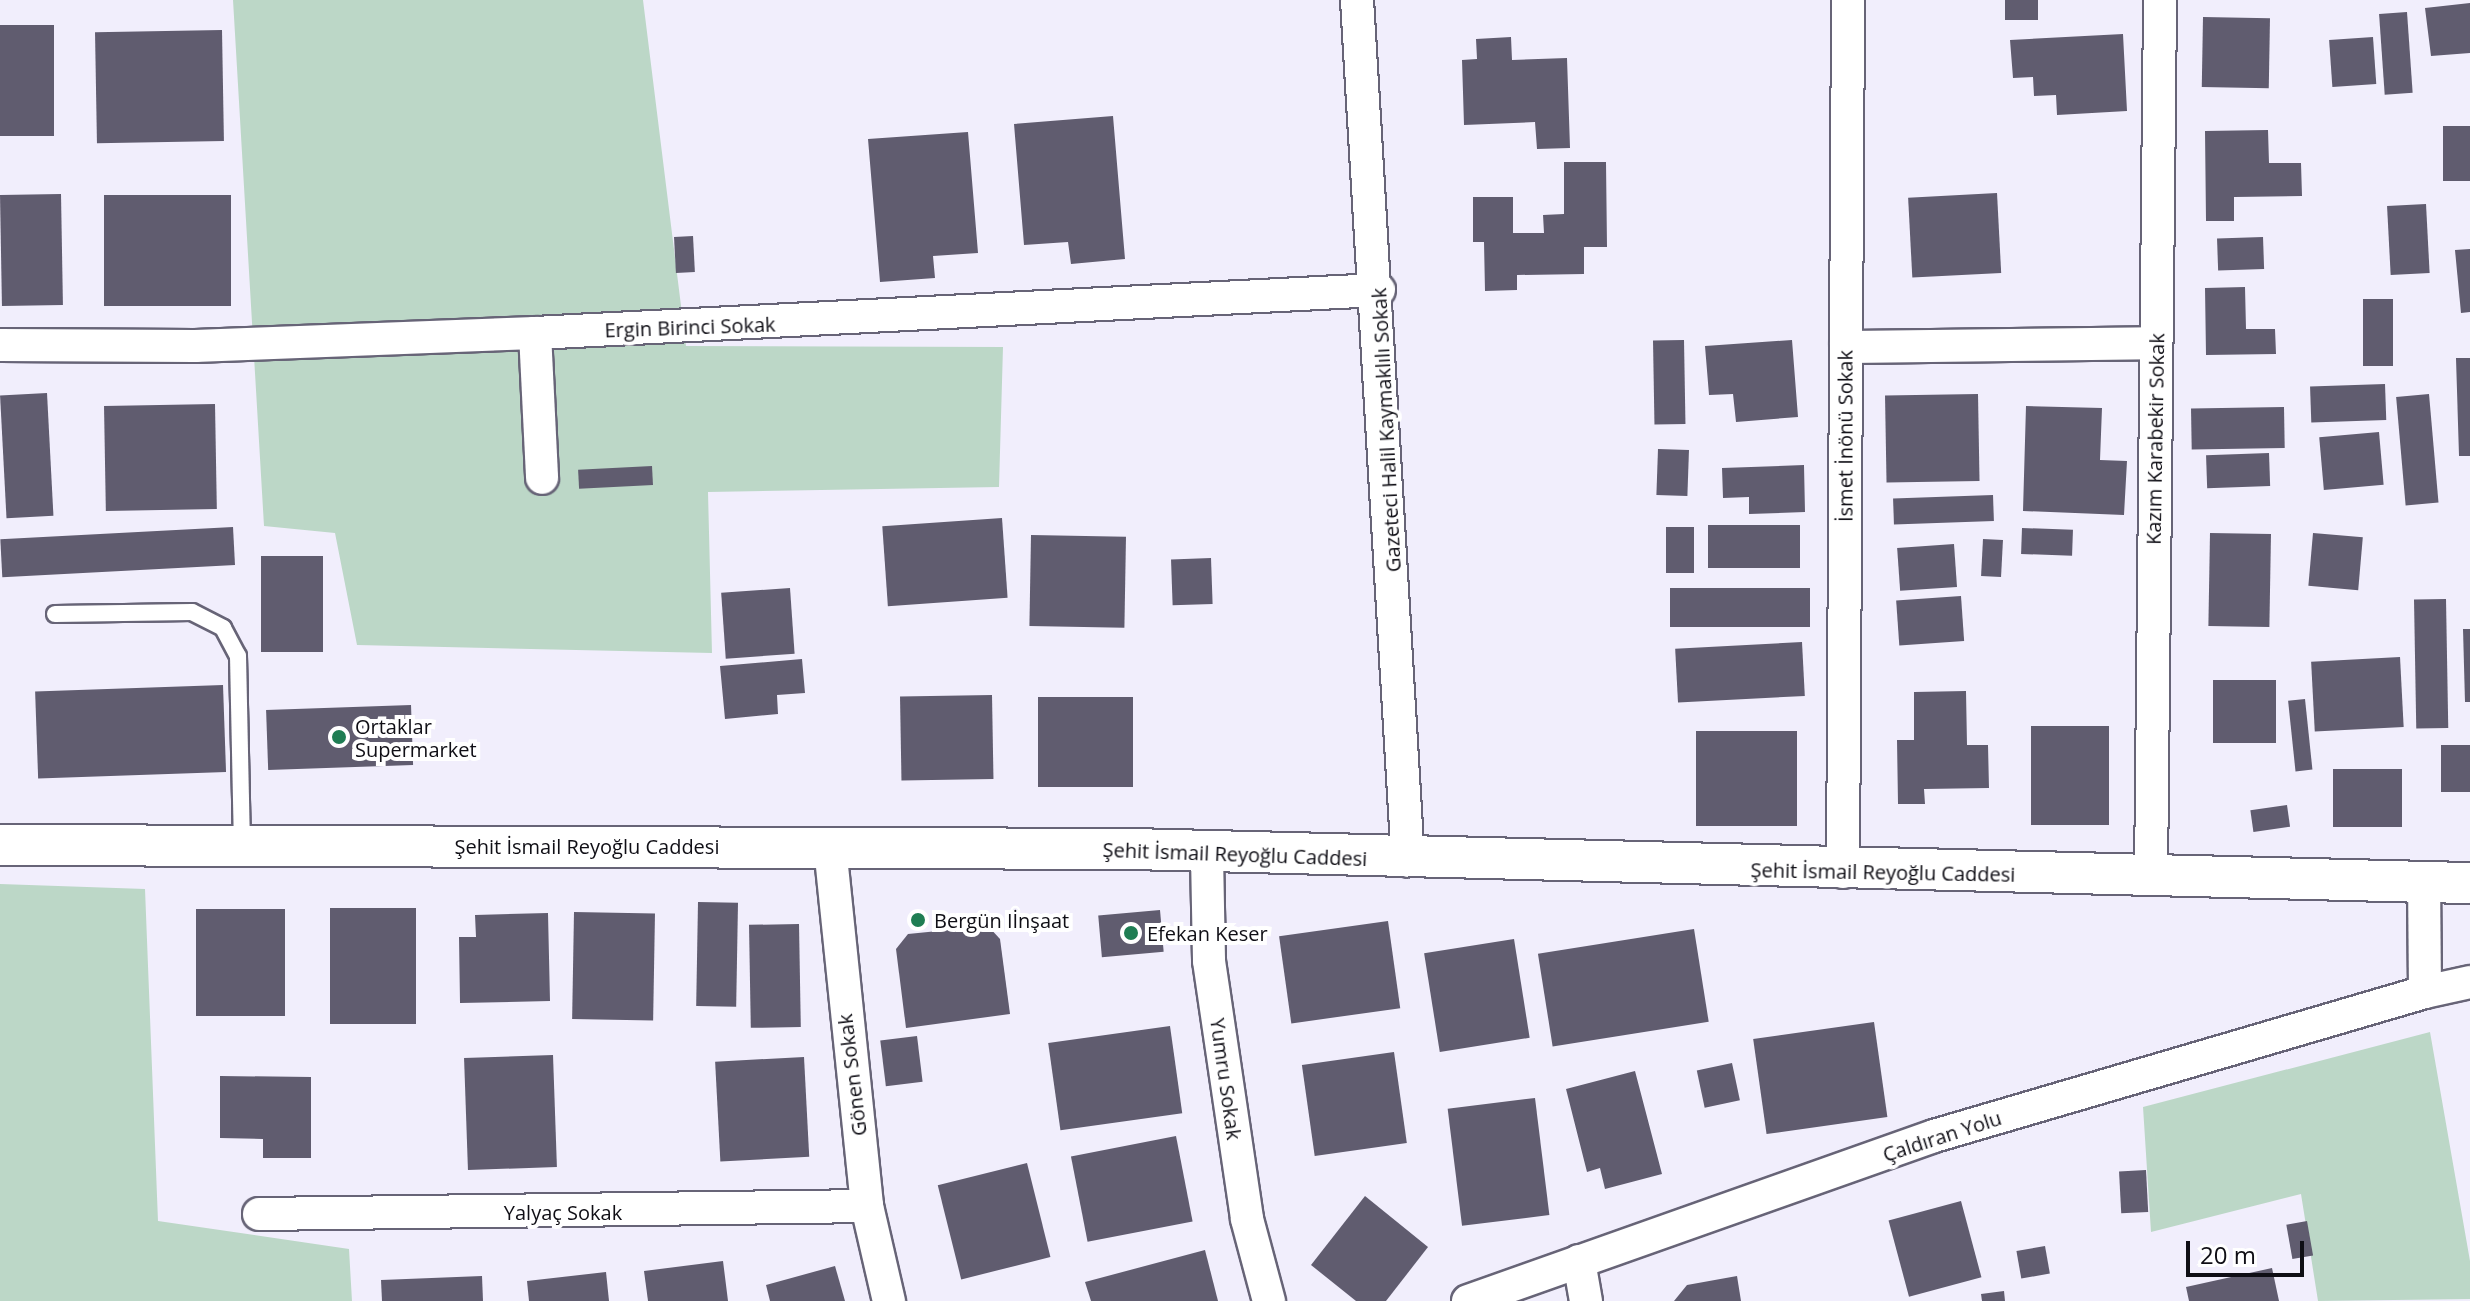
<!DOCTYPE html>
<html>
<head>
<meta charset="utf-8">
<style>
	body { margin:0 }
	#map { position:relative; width:2470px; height:1301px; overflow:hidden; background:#f1eefc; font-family:"Open Sans",sans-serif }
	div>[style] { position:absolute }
	.green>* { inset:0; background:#bcd7c7 }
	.building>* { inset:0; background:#605c6f; transform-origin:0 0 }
	.roads { filter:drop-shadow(2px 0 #676477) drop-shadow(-2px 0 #676477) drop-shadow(0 2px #676477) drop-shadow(0 -2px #676477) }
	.service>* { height:16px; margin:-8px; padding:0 8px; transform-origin:8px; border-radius:8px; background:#fff }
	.minor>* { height:32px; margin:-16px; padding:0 16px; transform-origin:16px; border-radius:16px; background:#fff }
	.tertiary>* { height:40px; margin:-20px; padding:0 20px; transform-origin:20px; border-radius:20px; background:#fff }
	.dots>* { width:22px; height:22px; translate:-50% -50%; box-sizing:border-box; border:4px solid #fff; border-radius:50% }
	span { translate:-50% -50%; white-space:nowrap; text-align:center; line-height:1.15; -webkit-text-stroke:8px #fff; paint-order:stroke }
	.street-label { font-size:20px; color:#0f0e15 }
	.poi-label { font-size:20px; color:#0f0e15 }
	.left { translate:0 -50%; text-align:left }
	.scale { position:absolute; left:2186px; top:1241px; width:118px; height:36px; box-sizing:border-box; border:4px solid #0f0e15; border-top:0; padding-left:10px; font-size:24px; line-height:28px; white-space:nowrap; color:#0f0e15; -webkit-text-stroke:6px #fff; paint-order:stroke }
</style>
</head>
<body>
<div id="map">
	<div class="green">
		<i style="clip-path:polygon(233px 0,643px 0,686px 346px,1003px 347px,999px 487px,708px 492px,712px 653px,357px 645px,335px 533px,264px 526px)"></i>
		<i style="clip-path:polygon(0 884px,145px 889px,158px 1221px,349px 1249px,352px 1301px,0 1301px)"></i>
		<i style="clip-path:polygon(2430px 1032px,2470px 1261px,2470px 1299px,2318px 1301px,2301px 1194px,2151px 1232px,2143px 1107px)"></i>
	</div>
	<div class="building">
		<i style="left:2005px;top:0;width:33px;height:20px"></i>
		<i style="clip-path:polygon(2470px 3px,2470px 53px,2431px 56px,2425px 8px)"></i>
		<i style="left:2407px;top:12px;width:81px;height:28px;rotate:86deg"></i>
		<i style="left:2203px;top:17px;width:67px;height:70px;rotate:1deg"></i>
		<i style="left:0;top:25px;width:54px;height:111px"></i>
		<i style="left:222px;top:30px;width:111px;height:127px;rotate:89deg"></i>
		<i style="clip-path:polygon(2123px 34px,2127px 111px,2057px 115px,2056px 95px,2034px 96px,2033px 77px,2013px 78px,2010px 40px)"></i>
		<i style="clip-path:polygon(1511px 37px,1512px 60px,1567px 58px,1570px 148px,1537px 149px,1535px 122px,1464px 125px,1462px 60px,1477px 59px,1476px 39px)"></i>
		<i style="left:2373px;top:37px;width:47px;height:44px;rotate:86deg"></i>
		<i style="clip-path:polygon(1113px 116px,1125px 259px,1071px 264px,1068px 242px,1024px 245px,1014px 124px)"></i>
		<i style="left:2470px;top:126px;width:55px;height:27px;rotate:90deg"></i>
		<i style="clip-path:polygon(2268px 130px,2269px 163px,2301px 163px,2302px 196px,2234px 197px,2234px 221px,2206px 221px,2205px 131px)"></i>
		<i style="clip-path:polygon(968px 132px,978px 253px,933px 256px,935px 278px,880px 282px,868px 139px)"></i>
		<i style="clip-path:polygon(1564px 162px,1606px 162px,1607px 247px,1584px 247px,1584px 274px,1517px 275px,1517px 290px,1485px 291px,1484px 242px,1473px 242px,1473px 197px,1513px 197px,1513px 233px,1544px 233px,1543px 215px,1564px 214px)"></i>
		<i style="left:1997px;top:193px;width:80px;height:89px;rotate:87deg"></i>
		<i style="left:61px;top:194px;width:111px;height:61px;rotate:89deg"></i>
		<i style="left:231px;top:195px;width:111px;height:127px;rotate:90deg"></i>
		<i style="left:2426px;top:204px;width:69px;height:39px;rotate:87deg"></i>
		<i style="left:693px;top:236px;width:36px;height:19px;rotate:87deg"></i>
		<i style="left:2263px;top:237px;width:32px;height:46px;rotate:88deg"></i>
		<i style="clip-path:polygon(2470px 249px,2470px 312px,2461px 313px,2455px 250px)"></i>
		<i style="clip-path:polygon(2245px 287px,2246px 329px,2275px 329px,2276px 354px,2206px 355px,2205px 288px)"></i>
		<i style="left:2363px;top:299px;width:30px;height:67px"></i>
		<i style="left:1684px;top:340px;width:84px;height:31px;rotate:89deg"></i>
		<i style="clip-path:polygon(1792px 340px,1798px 417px,1736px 422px,1733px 394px,1709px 395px,1705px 346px)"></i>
		<i style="clip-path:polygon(2456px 358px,2470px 358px,2470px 456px,2459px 456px)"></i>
		<i style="left:2385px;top:384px;width:36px;height:75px;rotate:88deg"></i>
		<i style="left:47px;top:393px;width:123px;height:47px;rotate:87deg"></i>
		<i style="left:1978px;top:394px;width:87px;height:93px;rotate:89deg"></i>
		<i style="left:2429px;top:394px;width:109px;height:33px;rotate:85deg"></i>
		<i style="left:215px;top:404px;width:105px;height:111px;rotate:89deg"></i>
		<i style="clip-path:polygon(2026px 406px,2102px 408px,2100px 460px,2127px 461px,2124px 515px,2023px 511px)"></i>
		<i style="left:2284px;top:407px;width:41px;height:93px;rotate:89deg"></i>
		<i style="left:2379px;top:432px;width:53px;height:60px;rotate:85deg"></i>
		<i style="left:1658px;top:449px;width:31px;height:46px;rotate:2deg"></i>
		<i style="left:2269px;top:453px;width:33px;height:63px;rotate:88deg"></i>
		<i style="clip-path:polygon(1804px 465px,1805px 512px,1749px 514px,1749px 497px,1723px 498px,1722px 468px)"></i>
		<i style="left:652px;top:466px;width:19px;height:74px;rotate:87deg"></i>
		<i style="left:1993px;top:495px;width:26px;height:100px;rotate:88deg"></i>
		<i style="left:1002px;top:518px;width:80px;height:120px;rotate:86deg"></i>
		<i style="left:1708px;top:525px;width:92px;height:43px"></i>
		<i style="left:233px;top:527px;width:38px;height:233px;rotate:87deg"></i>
		<i style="left:1666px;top:527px;width:28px;height:46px"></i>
		<i style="left:2022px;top:528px;width:51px;height:26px;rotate:2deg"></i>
		<i style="left:2210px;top:533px;width:61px;height:93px;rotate:1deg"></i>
		<i style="left:2313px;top:533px;width:50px;height:53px;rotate:5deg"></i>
		<i style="left:1031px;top:535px;width:95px;height:91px;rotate:1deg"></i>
		<i style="left:1983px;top:539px;width:20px;height:37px;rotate:3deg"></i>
		<i style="left:1954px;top:544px;width:43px;height:57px;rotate:86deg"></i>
		<i style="left:261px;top:556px;width:62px;height:96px"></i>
		<i style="left:1211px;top:558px;width:46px;height:40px;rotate:88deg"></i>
		<i style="left:790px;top:588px;width:66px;height:69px;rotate:86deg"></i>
		<i style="left:1810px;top:588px;width:39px;height:140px;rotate:90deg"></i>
		<i style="left:1961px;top:596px;width:45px;height:65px;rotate:86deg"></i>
		<i style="left:2446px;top:599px;width:129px;height:32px;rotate:89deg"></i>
		<i style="clip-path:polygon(2463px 629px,2470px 629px,2470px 702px,2465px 702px)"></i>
		<i style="left:1802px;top:642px;width:54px;height:127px;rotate:87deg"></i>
		<i style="left:2400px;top:657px;width:70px;height:89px;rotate:87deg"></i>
		<i style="clip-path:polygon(802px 659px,805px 693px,777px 695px,778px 714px,725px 719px,720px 666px)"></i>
		<i style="left:2213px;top:680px;width:63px;height:63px"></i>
		<i style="left:223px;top:685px;width:87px;height:188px;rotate:88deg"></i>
		<i style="clip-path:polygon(1966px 691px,1967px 745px,1988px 745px,1989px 788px,1924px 789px,1925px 804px,1898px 804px,1897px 740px,1914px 740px,1914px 692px)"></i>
		<i style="left:992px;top:695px;width:84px;height:92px;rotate:89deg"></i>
		<i style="left:1038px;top:697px;width:95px;height:90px"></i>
		<i style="left:2305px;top:699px;width:71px;height:17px;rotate:84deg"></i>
		<i style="left:411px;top:705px;width:60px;height:145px;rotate:88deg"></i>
		<i style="left:2031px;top:726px;width:78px;height:99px"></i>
		<i style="left:1797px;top:731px;width:95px;height:101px;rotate:90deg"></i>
		<i style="left:2470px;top:745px;width:47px;height:29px;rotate:90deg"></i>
		<i style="left:2333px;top:769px;width:69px;height:58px"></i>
		<i style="left:2287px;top:805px;width:22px;height:37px;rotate:82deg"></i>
		<i style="left:698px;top:902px;width:40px;height:104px;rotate:1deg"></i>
		<i style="left:416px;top:908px;width:116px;height:86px;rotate:90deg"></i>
		<i style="left:196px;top:909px;width:89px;height:107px"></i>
		<i style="left:1160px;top:910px;width:42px;height:62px;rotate:85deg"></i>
		<i style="left:574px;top:912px;width:81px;height:107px;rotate:1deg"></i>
		<i style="clip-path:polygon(548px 913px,550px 1001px,460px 1003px,459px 937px,476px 937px,475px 915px)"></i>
		<i style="left:1388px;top:921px;width:88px;height:110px;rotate:82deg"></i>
		<i style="left:799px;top:924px;width:103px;height:50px;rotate:89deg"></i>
		<i style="clip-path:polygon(988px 926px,1000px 939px,1010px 1014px,906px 1028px,896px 949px,908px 934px)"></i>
		<i style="left:1694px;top:929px;width:94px;height:158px;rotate:81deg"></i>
		<i style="left:1514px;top:939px;width:100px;height:91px;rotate:81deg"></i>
		<i style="left:1874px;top:1022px;width:96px;height:122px;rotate:82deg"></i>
		<i style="left:1170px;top:1026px;width:88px;height:123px;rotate:82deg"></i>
		<i style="left:917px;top:1036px;width:46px;height:37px;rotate:83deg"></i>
		<i style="left:1394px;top:1052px;width:92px;height:93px;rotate:82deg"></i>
		<i style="left:553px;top:1055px;width:112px;height:89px;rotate:88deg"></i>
		<i style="left:804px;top:1057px;width:100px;height:89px;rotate:87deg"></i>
		<i style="left:1732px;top:1063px;width:38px;height:36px;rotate:78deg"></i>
		<i style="clip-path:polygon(1635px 1071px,1662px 1174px,1605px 1189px,1600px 1168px,1587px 1172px,1566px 1089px)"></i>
		<i style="clip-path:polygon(220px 1076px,311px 1077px,311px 1158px,263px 1158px,263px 1139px,220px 1138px)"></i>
		<i style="left:1535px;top:1098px;width:118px;height:88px;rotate:83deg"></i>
		<i style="left:1176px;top:1136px;width:87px;height:107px;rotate:79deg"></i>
		<i style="left:1027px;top:1163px;width:97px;height:92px;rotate:76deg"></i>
		<i style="left:2146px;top:1170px;width:42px;height:27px;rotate:87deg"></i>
		<i style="clip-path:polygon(1365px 1196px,1428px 1247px,1386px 1301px,1356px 1301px,1311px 1265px)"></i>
		<i style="left:1961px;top:1201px;width:79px;height:75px;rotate:75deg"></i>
		<i style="left:2307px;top:1221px;width:35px;height:21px;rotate:80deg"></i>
		<i style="left:2045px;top:1246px;width:28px;height:29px;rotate:80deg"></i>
		<i style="clip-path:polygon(1205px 1250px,1218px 1301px,1091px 1301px,1085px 1282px)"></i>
		<i style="clip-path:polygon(723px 1261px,728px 1301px,648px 1301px,644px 1271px)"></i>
		<i style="clip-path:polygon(835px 1266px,845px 1301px,770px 1301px,766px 1285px)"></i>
		<i style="clip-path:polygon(2272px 1268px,2279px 1301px,2189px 1301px,2186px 1287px)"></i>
		<i style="clip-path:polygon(606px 1272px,609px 1301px,529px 1301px,527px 1281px)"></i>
		<i style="clip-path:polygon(482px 1276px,483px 1301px,382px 1301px,381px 1280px)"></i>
		<i style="clip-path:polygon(1737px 1276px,1741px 1301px,1674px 1301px,1687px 1285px)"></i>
		<i style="clip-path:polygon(2004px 1291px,2005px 1301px,1982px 1301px,1981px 1294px)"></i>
	</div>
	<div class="roads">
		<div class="service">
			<i style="left:55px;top:614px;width:137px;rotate:-0.8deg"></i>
			<i style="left:192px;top:612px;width:35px;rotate:27deg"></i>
			<i style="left:223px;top:628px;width:32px;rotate:62deg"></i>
			<i style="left:238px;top:656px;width:188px;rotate:88.8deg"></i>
		</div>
		<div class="minor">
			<i style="left:1357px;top:0;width:862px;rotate:86.61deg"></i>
			<i style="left:535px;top:333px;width:145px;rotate:87.2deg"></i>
			<i style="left:0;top:345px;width:195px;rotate:0.3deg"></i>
			<i style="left:195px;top:346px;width:340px;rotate:-2.2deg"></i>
			<i style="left:535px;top:333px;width:845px;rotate:-2.92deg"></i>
			<i style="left:1846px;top:347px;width:310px;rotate:-0.7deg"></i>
			<i style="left:830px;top:847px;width:361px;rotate:84.1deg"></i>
			<i style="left:867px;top:1206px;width:98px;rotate:77deg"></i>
			<i style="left:1207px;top:855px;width:106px;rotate:88.9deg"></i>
			<i style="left:1209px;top:961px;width:261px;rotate:81.6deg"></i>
			<i style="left:1247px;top:1219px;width:85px;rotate:75deg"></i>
			<i style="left:1843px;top:872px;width:872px;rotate:-89.67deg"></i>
			<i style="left:2151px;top:877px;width:877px;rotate:-89.41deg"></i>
			<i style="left:2425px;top:992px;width:46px;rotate:-12.5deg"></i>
			<i style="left:259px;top:1214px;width:608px;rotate:-0.75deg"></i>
			<i style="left:1579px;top:1261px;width:41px;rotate:80.1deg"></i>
			<i style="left:1468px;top:1301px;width:494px;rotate:-19.5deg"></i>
			<i style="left:1934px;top:1136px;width:512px;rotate:-16.35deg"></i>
			<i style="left:2425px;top:992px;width:108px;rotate:-90.5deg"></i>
		</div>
		<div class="tertiary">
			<i style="left:0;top:845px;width:1132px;rotate:0.2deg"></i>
			<i style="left:1132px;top:849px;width:1338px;rotate:1.46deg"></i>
		</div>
	</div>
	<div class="dots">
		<i style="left:339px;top:737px;background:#1f7d53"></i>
		<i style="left:918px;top:920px;background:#1f7d53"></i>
		<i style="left:1131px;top:933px;background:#1f7d53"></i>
	</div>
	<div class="street-label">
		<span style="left:690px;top:327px;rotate:-2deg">Ergin Birinci Sokak</span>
		<span style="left:1386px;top:430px;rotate:-93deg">Gazeteci Halil Kaymaklılı Sokak</span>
		<span style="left:1845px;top:436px;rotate:-90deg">İsmet İnönü Sokak</span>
		<span style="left:2155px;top:439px;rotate:-89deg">Kazım Karabekir Sokak</span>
		<span style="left:587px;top:846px">Şehit İsmail Reyoğlu Caddesi</span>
		<span style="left:1235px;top:854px;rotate:2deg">Şehit İsmail Reyoğlu Caddesi</span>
		<span style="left:1883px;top:872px;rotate:1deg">Şehit İsmail Reyoğlu Caddesi</span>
		<span style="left:852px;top:1075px;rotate:-97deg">Gönen Sokak</span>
		<span style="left:1226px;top:1079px;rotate:82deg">Yumru Sokak</span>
		<span style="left:1942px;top:1136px;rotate:-18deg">Çaldıran Yolu</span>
		<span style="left:563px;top:1212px">Yalyaç Sokak</span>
	</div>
	<div class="poi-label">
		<span class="left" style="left:355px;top:738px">Ortaklar<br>Supermarket</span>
		<span class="left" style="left:934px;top:920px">Bergün Iİnşaat</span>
		<span class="left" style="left:1147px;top:933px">Efekan Keser</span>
	</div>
	<div class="scale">20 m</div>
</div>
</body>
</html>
